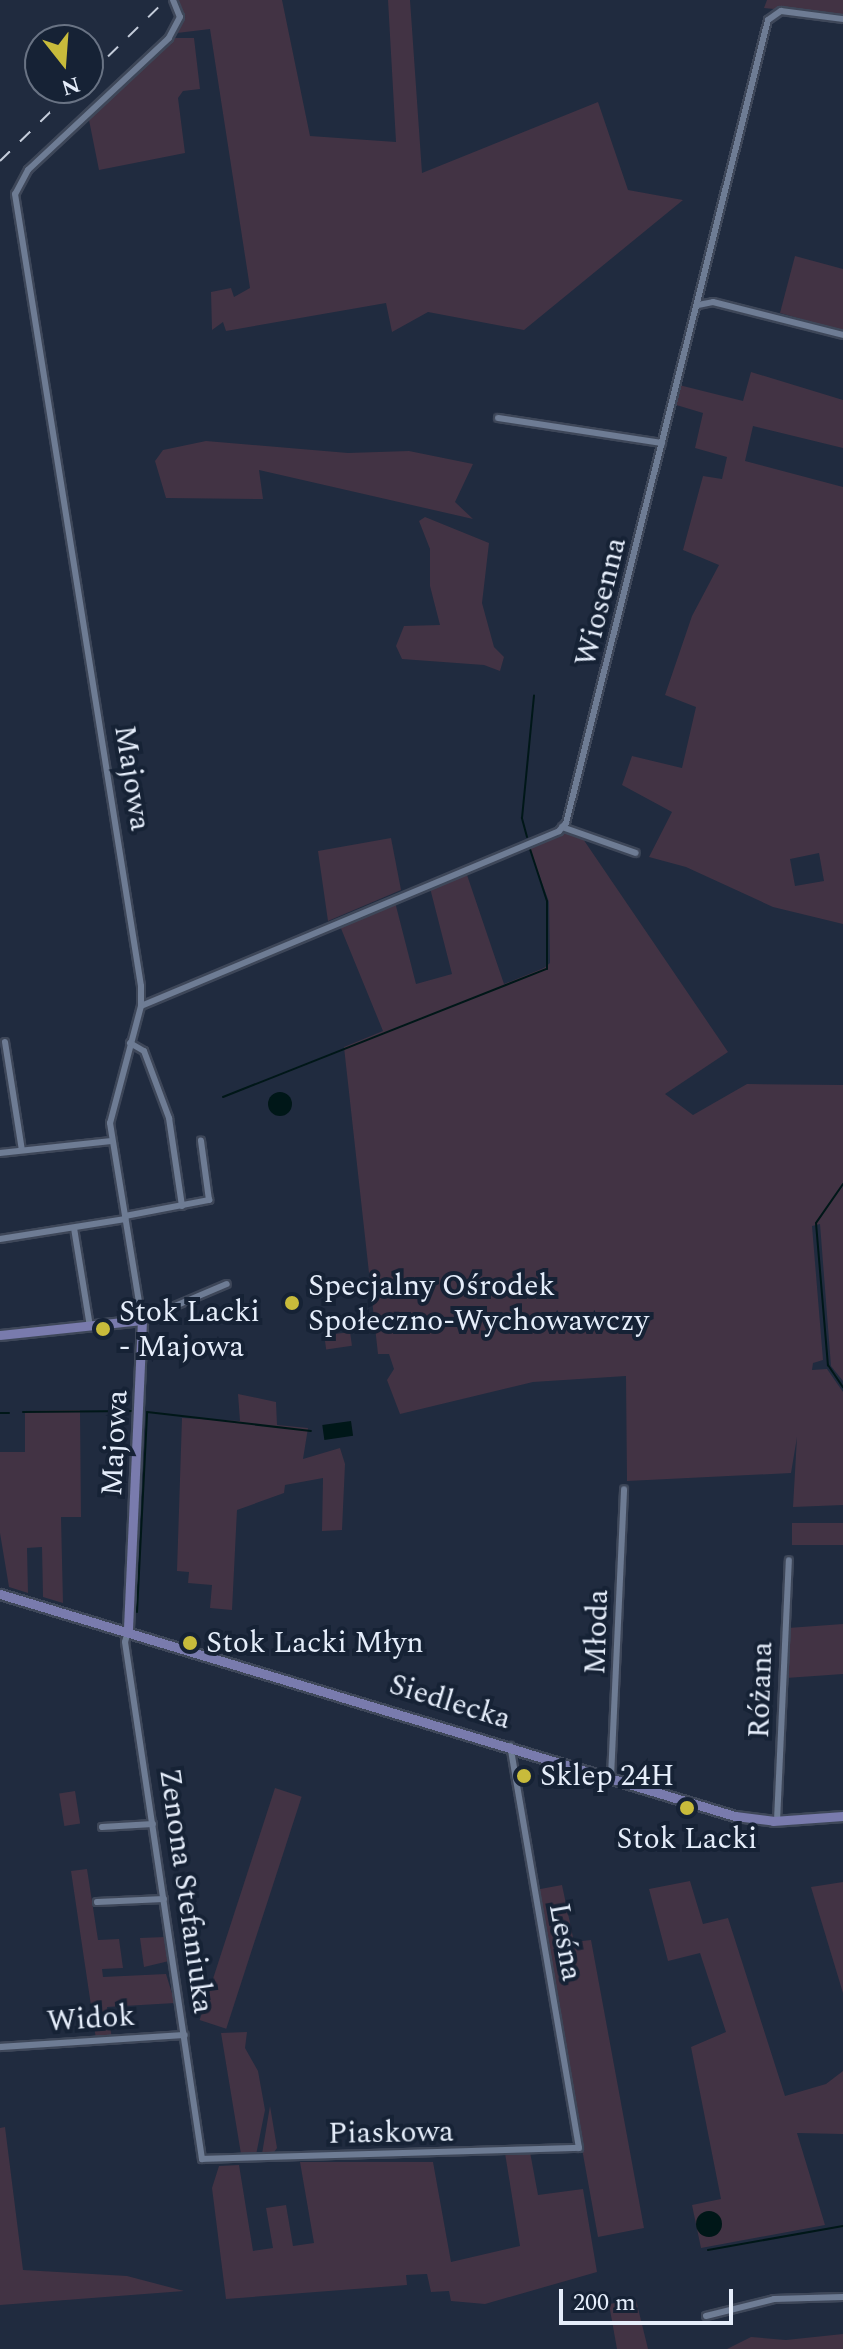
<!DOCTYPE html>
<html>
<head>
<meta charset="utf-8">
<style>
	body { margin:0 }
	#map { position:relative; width:843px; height:2349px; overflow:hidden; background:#202b3f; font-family:Spectral,serif }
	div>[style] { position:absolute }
	.green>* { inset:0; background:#423344; transform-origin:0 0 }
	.water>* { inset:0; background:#001718; transform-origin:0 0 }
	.round { border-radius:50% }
	.stream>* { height:2px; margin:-1px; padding:0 1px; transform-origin:1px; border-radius:1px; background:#001718 }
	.roads { filter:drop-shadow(2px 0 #3e4759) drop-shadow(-2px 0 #3e4759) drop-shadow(0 2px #3e4759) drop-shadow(0 -2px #3e4759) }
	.street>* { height:6px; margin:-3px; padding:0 3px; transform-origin:3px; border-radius:3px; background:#6e7c94 }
	.secondary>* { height:9px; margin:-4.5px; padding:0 4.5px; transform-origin:4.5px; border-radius:4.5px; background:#797bad }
	.rail>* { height:2px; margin-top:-1px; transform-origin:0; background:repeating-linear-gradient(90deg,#c4ccda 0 14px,transparent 0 28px) }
	.dots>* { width:22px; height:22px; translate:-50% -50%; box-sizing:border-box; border:4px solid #162235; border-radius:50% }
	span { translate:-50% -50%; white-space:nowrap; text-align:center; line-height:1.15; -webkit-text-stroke:8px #162235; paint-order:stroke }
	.street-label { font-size:30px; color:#e5edfa }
	.poi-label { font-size:30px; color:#e5edfa }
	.left { translate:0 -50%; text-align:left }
	.north { position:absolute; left:24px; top:24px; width:80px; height:80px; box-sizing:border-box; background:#162235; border:2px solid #697384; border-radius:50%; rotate:163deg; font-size:22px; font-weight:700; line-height:32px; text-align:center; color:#e5edfa }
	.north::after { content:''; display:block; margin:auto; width:28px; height:36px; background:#c8bb3b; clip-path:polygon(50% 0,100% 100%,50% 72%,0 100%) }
	.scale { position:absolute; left:559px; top:2289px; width:174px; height:36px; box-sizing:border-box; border:4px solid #e5edfa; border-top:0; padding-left:10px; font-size:24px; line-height:28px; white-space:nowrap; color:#e5edfa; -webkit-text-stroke:6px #162235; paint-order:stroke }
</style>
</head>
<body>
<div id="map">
	<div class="green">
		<i style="clip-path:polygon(176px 0,282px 0,310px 136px,396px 142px,388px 0,410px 0,422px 173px,598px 102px,628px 190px,683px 200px,524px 330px,428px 312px,392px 332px,386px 303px,226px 331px,223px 322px,212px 330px,211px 292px,231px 288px,234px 297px,250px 288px,210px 29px,177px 33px,184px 18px)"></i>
		<i style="clip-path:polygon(767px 0,843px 0,843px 16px,764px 8px)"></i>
		<i style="clip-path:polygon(175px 38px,194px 38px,200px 89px,183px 91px,178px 98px,185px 153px,99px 170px,89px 120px)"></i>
		<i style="clip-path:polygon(795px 256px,843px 269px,843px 331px,780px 313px)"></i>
		<i style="clip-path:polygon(evenodd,751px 372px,843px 400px,843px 448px,753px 426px,745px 461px,843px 487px,843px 924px,773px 907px,686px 867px,649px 857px,672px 812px,622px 785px,632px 756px,682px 768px,696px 707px,665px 695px,692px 616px,719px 565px,683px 550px,703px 476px,722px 479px,727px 457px,695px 448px,703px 413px,673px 404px,679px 385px,743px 401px,751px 372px,819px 853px,824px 881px,795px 886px,790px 859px,819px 853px)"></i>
		<i style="clip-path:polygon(206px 441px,348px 453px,409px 451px,473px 464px,455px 502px,473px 519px,259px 470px,263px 499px,166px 498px,155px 461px,163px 450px)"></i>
		<i style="clip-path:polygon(425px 517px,489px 543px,482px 603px,494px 647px,504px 657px,500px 671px,484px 665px,402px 659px,396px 646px,404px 626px,440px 625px,430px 586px,430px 549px,419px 521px)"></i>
		<i style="clip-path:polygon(564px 831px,579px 833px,728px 1052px,665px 1094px,693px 1115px,747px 1084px,843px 1085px,843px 1381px,831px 1366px,820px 1224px,812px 1226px,823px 1360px,813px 1363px,812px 1370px,827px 1369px,843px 1392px,843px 1505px,793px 1507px,797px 1437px,791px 1473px,627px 1481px,626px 1376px,533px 1382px,400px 1414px,387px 1380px,394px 1369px,389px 1354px,378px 1354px,344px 1047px,383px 1031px,340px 926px,395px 902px,416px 984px,452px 974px,430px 888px,466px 872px,504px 984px,544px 968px,550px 963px,549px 902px,529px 847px)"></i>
		<i style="clip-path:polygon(391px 838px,401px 890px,328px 921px,318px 851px)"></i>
		<i style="left:350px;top:1332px;width:14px;height:26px;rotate:82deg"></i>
		<i style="clip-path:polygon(238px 1394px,276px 1402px,277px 1425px,308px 1428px,303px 1459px,340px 1448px,345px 1464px,342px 1530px,322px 1531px,323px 1478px,285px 1485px,284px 1493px,237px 1510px,232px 1610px,210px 1608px,212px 1585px,188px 1583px,189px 1572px,177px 1571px,182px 1418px,240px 1421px)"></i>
		<i style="clip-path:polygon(80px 1410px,81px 1517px,61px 1517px,63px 1603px,43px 1597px,42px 1547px,27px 1548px,28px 1593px,9px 1587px,0 1533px,0 1452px,25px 1452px,25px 1411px)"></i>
		<i style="left:843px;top:1523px;width:22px;height:51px;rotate:90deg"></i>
		<i style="clip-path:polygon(843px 1624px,843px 1674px,786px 1678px,788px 1628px)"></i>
		<i style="left:275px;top:1788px;width:28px;height:244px;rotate:18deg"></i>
		<i style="left:75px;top:1791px;width:33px;height:16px;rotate:81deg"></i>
		<i style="clip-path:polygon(87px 1869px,98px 1940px,119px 1939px,123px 1968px,102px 1969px,103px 1977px,166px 1974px,175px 2003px,107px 2007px,112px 2039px,96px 2039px,71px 1871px)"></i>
		<i style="clip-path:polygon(690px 1881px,703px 1924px,728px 1918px,785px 2096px,826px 2084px,843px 2071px,843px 2134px,797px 2133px,825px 2225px,701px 2248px,692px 2205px,721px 2199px,691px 2047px,726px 2032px,700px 1953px,668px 1961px,649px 1889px)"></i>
		<i style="clip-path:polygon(843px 1882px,843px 1993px,811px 1887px)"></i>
		<i style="clip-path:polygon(562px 1885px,574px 1942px,591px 1940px,644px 2228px,598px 2237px,535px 1890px)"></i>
		<i style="clip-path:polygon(165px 1937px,169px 1961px,144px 1967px,140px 1938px)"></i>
		<i style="clip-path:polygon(247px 2032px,245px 2048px,258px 2071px,265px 2110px,256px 2155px,241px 2154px,221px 2033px)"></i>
		<i style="clip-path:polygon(270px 2106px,277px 2148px,272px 2155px,262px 2154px)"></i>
		<i style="clip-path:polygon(5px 2127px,23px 2270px,127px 2276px,184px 2291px,0 2305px,0 2128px)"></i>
		<i style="clip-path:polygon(530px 2152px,538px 2195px,583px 2189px,597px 2272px,485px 2304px,451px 2301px,449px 2291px,431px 2292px,427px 2274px,406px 2275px,407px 2285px,226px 2299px,212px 2188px,219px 2166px,239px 2165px,253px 2251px,273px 2248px,266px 2208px,286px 2205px,293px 2246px,314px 2243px,300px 2162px,433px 2162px,451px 2262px,520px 2246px,505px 2153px)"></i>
		<i style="clip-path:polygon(636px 2300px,648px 2349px,617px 2349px,609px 2304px)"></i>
		<i style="clip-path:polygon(843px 2334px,843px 2349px,727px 2349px,751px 2337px,786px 2340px)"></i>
	</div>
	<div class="water">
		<i class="round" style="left:268px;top:1092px;width:24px;height:24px"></i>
		<i style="left:351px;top:1421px;width:15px;height:29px;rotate:82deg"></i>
		<i class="round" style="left:696px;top:2211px;width:26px;height:26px"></i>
	</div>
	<div class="stream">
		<i style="left:527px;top:837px;width:20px;rotate:-105deg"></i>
		<i style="left:522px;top:818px;width:123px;rotate:-84.4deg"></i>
		<i style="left:223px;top:1097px;width:348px;rotate:-21.6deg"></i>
		<i style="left:547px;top:969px;width:68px;rotate:-90deg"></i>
		<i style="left:547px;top:901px;width:55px;rotate:-108.1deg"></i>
		<i style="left:843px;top:1184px;width:47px;rotate:124.7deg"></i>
		<i style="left:816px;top:1223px;width:143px;rotate:85.2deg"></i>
		<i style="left:828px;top:1365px;width:27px;rotate:56deg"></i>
		<i style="left:23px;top:1412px;width:111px;rotate:-0.5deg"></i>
		<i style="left:0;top:1413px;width:9px"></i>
		<i style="left:137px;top:1612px;width:200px;rotate:-87.1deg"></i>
		<i style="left:147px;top:1412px;width:165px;rotate:6.6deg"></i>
		<i style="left:708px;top:2250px;width:137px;rotate:-10.1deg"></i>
	</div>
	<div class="roads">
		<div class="street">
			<i style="left:173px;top:0;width:18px;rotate:68deg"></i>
			<i style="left:180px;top:17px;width:24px;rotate:118deg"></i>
			<i style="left:169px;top:38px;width:193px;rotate:136.9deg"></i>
			<i style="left:28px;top:170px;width:27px;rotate:118deg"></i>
			<i style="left:15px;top:194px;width:802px;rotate:80.96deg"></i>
			<i style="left:141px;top:986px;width:20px;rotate:90deg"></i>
			<i style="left:141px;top:1006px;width:121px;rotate:104.8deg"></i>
			<i style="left:110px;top:1123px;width:200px;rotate:80.8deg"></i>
			<i style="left:142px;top:1320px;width:92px;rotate:-23deg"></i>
			<i style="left:698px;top:305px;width:15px;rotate:-11deg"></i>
			<i style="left:713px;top:302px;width:134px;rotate:14.2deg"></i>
			<i style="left:498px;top:418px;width:166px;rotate:8.7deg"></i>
			<i style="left:562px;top:827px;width:78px;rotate:19.4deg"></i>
			<i style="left:141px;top:1006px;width:453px;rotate:-22.7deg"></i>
			<i style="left:559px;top:831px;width:11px;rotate:-49deg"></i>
			<i style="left:566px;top:823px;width:828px;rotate:-75.88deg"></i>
			<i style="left:768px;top:20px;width:16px;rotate:-35deg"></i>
			<i style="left:781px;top:11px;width:63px;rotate:7.4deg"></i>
			<i style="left:5px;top:1042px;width:109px;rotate:81.1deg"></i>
			<i style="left:130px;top:1043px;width:16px;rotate:30deg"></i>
			<i style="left:144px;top:1051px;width:72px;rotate:69.5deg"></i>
			<i style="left:169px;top:1118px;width:89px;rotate:81.6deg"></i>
			<i style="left:0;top:1153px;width:112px;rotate:-6.2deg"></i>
			<i style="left:125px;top:1216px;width:86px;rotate:-10.8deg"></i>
			<i style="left:209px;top:1200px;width:60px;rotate:-97.7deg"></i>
			<i style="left:74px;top:1228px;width:100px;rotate:80.8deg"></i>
			<i style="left:0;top:1239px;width:127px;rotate:-9.1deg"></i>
			<i style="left:128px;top:1631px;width:11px;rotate:105deg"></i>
			<i style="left:125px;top:1642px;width:523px;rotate:81.53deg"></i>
			<i style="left:202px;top:2159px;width:377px;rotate:-1.7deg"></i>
			<i style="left:579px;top:2148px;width:408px;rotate:-99.7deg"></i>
			<i style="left:611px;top:1777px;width:288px;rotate:-87.4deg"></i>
			<i style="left:777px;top:1821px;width:261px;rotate:-87.4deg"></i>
			<i style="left:102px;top:1827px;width:51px;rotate:-3.4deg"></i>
			<i style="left:97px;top:1902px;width:67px;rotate:-2.6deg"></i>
			<i style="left:0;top:2047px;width:185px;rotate:-3.7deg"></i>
			<i style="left:706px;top:2316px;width:70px;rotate:-14deg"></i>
			<i style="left:774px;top:2299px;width:69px;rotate:-1.7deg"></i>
		</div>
		<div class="secondary">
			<i style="left:0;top:1335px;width:143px;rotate:-6deg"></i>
			<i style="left:142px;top:1320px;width:311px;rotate:92.6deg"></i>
			<i style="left:0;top:1594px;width:768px;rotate:16.81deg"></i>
			<i style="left:735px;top:1816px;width:38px;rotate:7deg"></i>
			<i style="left:773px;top:1821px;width:70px;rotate:-4.1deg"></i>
		</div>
	</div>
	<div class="rail">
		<i style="left:88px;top:76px;width:109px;rotate:-44.3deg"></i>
		<i style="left:0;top:161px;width:105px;rotate:-44.2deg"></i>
	</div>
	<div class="dots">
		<i style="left:292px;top:1303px;background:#c8bb3b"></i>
		<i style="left:103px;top:1329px;background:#c8bb3b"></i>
		<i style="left:190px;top:1643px;background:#c8bb3b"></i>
		<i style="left:524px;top:1776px;background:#c8bb3b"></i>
		<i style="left:687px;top:1808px;background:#c8bb3b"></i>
	</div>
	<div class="street-label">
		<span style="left:601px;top:602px;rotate:-76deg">Wiosenna</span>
		<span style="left:132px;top:778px;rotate:81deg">Majowa</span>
		<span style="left:115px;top:1443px;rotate:-87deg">Majowa</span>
		<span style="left:597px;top:1632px;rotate:-88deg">Młoda</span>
		<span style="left:761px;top:1690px;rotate:-88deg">Różana</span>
		<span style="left:450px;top:1702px;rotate:17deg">Siedlecka</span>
		<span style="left:186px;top:1891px;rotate:82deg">Zenona Stefaniuka</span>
		<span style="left:565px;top:1942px;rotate:80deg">Leśna</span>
		<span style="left:91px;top:2019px;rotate:-4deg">Widok</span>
		<span style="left:391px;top:2133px;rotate:-1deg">Piaskowa</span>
	</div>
	<div class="poi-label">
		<span class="left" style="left:308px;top:1303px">Specjalny Ośrodek<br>Społeczno-Wychowawczy</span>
		<span class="left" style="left:119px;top:1329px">Stok Lacki<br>- Majowa</span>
		<span class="left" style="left:206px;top:1643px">Stok Lacki Młyn</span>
		<span class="left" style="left:540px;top:1776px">Sklep 24H</span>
		<span style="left:687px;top:1839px">Stok Lacki</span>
	</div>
	<div class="north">N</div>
	<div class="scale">200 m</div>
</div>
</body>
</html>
